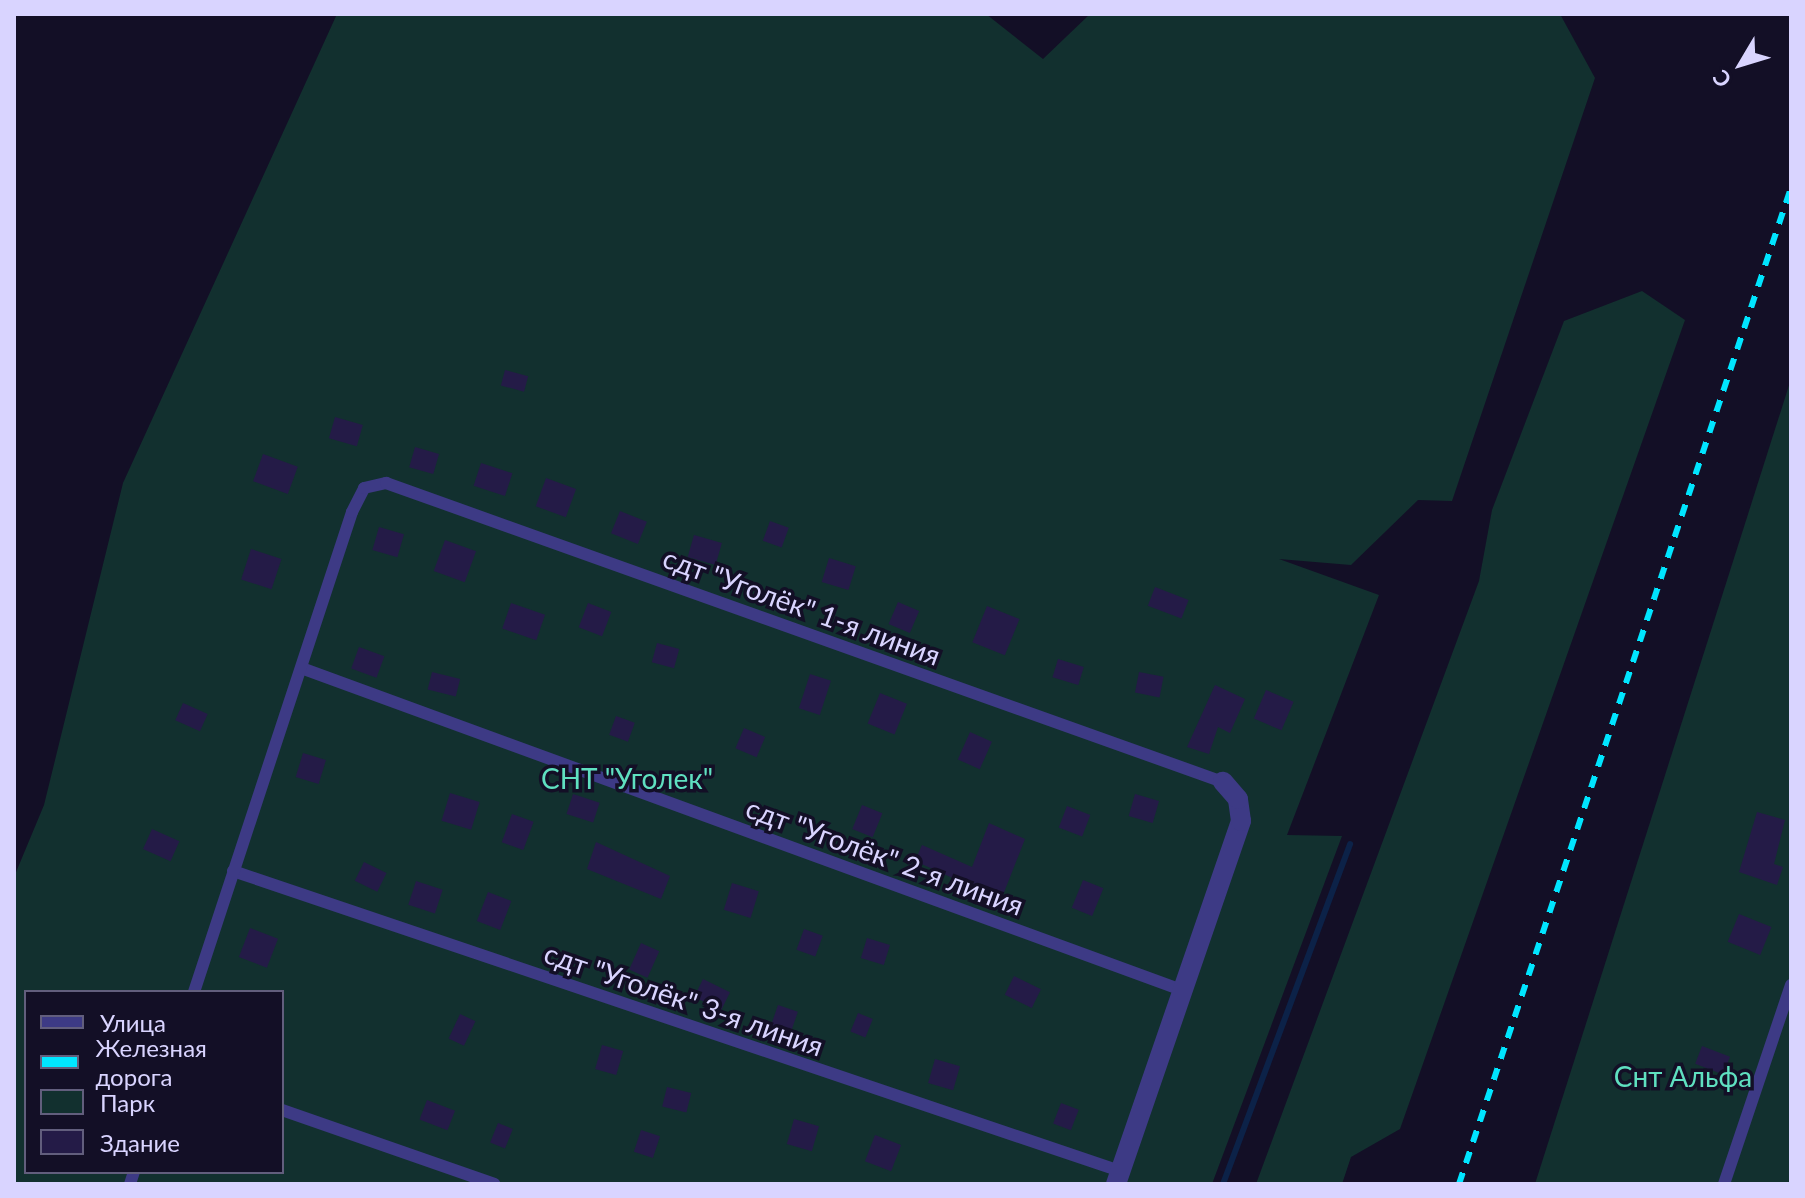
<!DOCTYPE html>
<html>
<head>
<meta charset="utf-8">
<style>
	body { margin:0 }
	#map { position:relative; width:1805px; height:1198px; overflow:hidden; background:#130f26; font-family:Lato,sans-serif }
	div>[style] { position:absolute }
	.green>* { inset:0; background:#12302f }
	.stream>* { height:6px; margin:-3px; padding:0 3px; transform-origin:3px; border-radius:3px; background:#0c2248 }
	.building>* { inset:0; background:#241b47; transform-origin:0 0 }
	.lane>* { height:12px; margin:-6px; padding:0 6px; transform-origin:6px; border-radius:6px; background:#3d3a85 }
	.street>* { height:20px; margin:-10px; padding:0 10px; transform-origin:10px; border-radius:10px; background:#3d3a85 }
	.rail>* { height:6px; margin-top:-3px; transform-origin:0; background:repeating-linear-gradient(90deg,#00e5ff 0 12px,transparent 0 22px) }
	span { translate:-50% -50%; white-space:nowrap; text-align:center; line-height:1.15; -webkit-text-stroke:7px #130f26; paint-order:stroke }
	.street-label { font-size:28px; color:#d9d4ff }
	.park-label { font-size:28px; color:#5fe0c0 }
	.frame { position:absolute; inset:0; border:16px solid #d9d4ff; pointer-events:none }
	.legend { position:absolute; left:24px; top:990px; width:260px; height:184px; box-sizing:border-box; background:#130f26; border:2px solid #625e7d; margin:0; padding:10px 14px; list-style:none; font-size:24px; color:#d9d4ff }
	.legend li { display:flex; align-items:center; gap:16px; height:40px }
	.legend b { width:40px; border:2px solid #625e7d }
	.north { position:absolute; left:1701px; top:24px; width:80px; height:80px; -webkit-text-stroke:6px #130f26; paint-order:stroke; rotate:232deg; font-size:22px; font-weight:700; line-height:32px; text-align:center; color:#d9d4ff }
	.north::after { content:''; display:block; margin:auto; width:28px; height:36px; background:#d9d4ff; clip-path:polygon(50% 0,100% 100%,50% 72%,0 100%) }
</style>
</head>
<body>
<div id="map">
	<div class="green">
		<i style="clip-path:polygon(evenodd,337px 14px,986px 14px,1043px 59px,1090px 14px,1560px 14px,1595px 78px,1452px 501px,1418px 500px,1351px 565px,1279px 559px,1379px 595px,1287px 835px,1342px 836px,1212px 1184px,14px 1184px,14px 877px,44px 805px,123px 483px,337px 14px,26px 992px,282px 992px,282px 1172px,26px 1172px,26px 992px)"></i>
		<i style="clip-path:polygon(1642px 291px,1685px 320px,1400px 1129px,1351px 1157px,1342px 1184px,1256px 1184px,1479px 581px,1492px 510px,1564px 321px)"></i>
		<i style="clip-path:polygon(1791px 379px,1791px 1184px,1535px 1184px)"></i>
	</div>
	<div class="stream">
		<i style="left:1223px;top:1184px;width:363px;rotate:-69.5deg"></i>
	</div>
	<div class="building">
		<i style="left:505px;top:370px;width:24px;height:16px;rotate:15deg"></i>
		<i style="left:335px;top:417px;width:29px;height:22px;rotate:16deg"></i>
		<i style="left:415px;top:447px;width:25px;height:21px;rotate:16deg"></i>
		<i style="left:263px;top:454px;width:37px;height:29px;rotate:20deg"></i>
		<i style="left:481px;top:463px;width:33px;height:24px;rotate:18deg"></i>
		<i style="left:546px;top:478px;width:32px;height:30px;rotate:20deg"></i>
		<i style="left:620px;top:511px;width:29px;height:24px;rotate:22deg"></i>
		<i style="left:770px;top:521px;width:20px;height:21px;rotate:20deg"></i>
		<i style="left:379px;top:527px;width:26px;height:24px;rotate:16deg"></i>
		<i style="left:694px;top:535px;width:29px;height:23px;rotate:16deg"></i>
		<i style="left:445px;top:540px;width:33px;height:33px;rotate:20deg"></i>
		<i style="left:251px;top:549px;width:32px;height:32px;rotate:18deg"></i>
		<i style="left:829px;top:558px;width:28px;height:25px;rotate:17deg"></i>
		<i style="left:1155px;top:587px;width:36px;height:20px;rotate:21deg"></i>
		<i style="left:898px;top:602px;width:23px;height:24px;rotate:23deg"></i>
		<i style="left:511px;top:603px;width:36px;height:27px;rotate:19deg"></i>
		<i style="left:588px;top:603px;width:25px;height:26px;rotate:21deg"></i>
		<i style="left:987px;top:606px;width:35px;height:39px;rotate:22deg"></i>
		<i style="left:657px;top:643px;width:23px;height:20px;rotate:15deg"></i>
		<i style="left:359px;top:647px;width:27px;height:23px;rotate:20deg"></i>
		<i style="left:1058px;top:659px;width:27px;height:19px;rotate:17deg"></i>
		<i style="left:432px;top:672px;width:29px;height:18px;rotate:14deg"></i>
		<i style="left:1139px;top:672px;width:25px;height:21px;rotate:11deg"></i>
		<i style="left:810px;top:674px;width:22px;height:36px;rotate:18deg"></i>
		<i style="clip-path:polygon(1215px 685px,1245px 699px,1230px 733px,1218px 727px,1209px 754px,1187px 747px)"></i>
		<i style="left:1266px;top:690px;width:30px;height:31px;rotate:23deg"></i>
		<i style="left:880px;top:693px;width:29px;height:33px;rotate:22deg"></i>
		<i style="left:183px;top:703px;width:27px;height:19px;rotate:24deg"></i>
		<i style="left:616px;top:716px;width:20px;height:20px;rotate:20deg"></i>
		<i style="left:744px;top:728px;width:23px;height:22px;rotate:23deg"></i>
		<i style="left:970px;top:732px;width:24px;height:30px;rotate:24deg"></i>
		<i style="left:303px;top:753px;width:24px;height:25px;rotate:17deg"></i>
		<i style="left:450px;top:793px;width:31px;height:29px;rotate:17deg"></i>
		<i style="left:573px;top:794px;width:28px;height:21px;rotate:18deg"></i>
		<i style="left:1135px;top:794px;width:25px;height:23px;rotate:16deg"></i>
		<i style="left:862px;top:805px;width:22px;height:26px;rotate:22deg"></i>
		<i style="left:1067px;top:806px;width:25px;height:23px;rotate:21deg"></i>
		<i style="clip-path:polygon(1757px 812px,1785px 820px,1774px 864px,1783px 867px,1777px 885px,1739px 872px)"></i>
		<i style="left:512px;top:814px;width:23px;height:30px;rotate:20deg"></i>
		<i style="clip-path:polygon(989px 823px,1025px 839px,1001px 900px,915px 861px,922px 845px,972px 867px)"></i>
		<i style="left:152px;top:829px;width:30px;height:22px;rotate:24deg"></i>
		<i style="clip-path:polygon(596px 842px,670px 876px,661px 899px,587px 869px)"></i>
		<i style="left:364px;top:862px;width:25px;height:21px;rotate:26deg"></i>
		<i style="left:1083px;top:880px;width:22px;height:30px;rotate:22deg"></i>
		<i style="left:416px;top:881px;width:28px;height:25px;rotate:18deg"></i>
		<i style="left:732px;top:883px;width:28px;height:28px;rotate:17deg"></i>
		<i style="left:488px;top:892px;width:25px;height:31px;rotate:21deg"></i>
		<i style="left:1739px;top:914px;width:35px;height:30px;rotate:22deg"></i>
		<i style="left:250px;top:928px;width:30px;height:31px;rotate:21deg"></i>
		<i style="left:804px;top:929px;width:20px;height:22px;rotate:20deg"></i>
		<i style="left:867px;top:938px;width:24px;height:21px;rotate:17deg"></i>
		<i style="left:641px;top:943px;width:20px;height:29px;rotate:24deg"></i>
		<i style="left:1014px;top:976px;width:30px;height:21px;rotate:26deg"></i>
		<i style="left:703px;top:979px;width:30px;height:20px;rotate:26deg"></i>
		<i style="left:778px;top:1005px;width:21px;height:22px;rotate:19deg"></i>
		<i style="left:858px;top:1013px;width:16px;height:20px;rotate:22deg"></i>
		<i style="left:460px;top:1014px;width:17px;height:27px;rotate:25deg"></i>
		<i style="left:602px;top:1045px;width:22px;height:25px;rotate:16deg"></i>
		<i style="left:1702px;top:1046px;width:30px;height:19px;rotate:21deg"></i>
		<i style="left:935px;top:1059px;width:26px;height:25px;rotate:16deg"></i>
		<i style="left:667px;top:1087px;width:25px;height:20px;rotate:14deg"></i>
		<i style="left:427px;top:1100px;width:30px;height:21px;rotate:21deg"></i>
		<i style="left:1061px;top:1103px;width:19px;height:22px;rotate:21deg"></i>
		<i style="left:794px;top:1119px;width:26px;height:26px;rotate:16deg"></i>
		<i style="left:498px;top:1123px;width:16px;height:21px;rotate:22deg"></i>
		<i style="left:641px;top:1130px;width:20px;height:23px;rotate:18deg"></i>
		<i style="left:875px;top:1135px;width:28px;height:28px;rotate:21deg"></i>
	</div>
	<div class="lane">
		<i style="left:304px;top:669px;width:932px;rotate:20.09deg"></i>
		<i style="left:233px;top:871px;width:936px;rotate:18.69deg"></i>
		<i style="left:194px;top:992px;width:505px;rotate:-71.78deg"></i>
		<i style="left:352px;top:512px;width:27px;rotate:-63deg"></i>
		<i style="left:364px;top:488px;width:23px;rotate:-13deg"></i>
		<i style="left:386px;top:483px;width:889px;rotate:19.66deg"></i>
		<i style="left:282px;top:1110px;width:225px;rotate:19.2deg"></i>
		<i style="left:130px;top:1184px;width:13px;rotate:-72deg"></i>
		<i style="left:1724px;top:1184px;width:210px;rotate:-71.4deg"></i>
	</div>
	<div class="street">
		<i style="left:1116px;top:1184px;width:384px;rotate:-71deg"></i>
		<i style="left:1241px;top:821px;width:22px;rotate:-98deg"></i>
		<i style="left:1238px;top:799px;width:23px;rotate:-131deg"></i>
	</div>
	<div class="rail">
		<i style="left:1459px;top:1184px;width:1050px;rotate:-71.57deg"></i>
	</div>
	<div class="street-label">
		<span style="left:802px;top:606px;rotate:20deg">сдт "Уголёк" 1-я линия</span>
		<span style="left:885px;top:856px;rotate:20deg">сдт "Уголёк" 2-я линия</span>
		<span style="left:684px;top:999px;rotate:19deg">сдт "Уголёк" 3-я линия</span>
	</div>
	<div class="park-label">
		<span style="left:627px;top:778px">СНТ "Уголек"</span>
		<span style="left:1683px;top:1076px">Снт Альфа</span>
	</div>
	<div class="frame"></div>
	<ul class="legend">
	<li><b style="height:10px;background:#3d3a85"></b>Улица</li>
	<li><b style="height:10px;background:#00e5ff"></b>Железная дорога</li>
	<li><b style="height:22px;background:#12302f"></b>Парк</li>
	<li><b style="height:22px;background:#241b47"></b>Здание</li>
	</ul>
	<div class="north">С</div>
</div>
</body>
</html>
